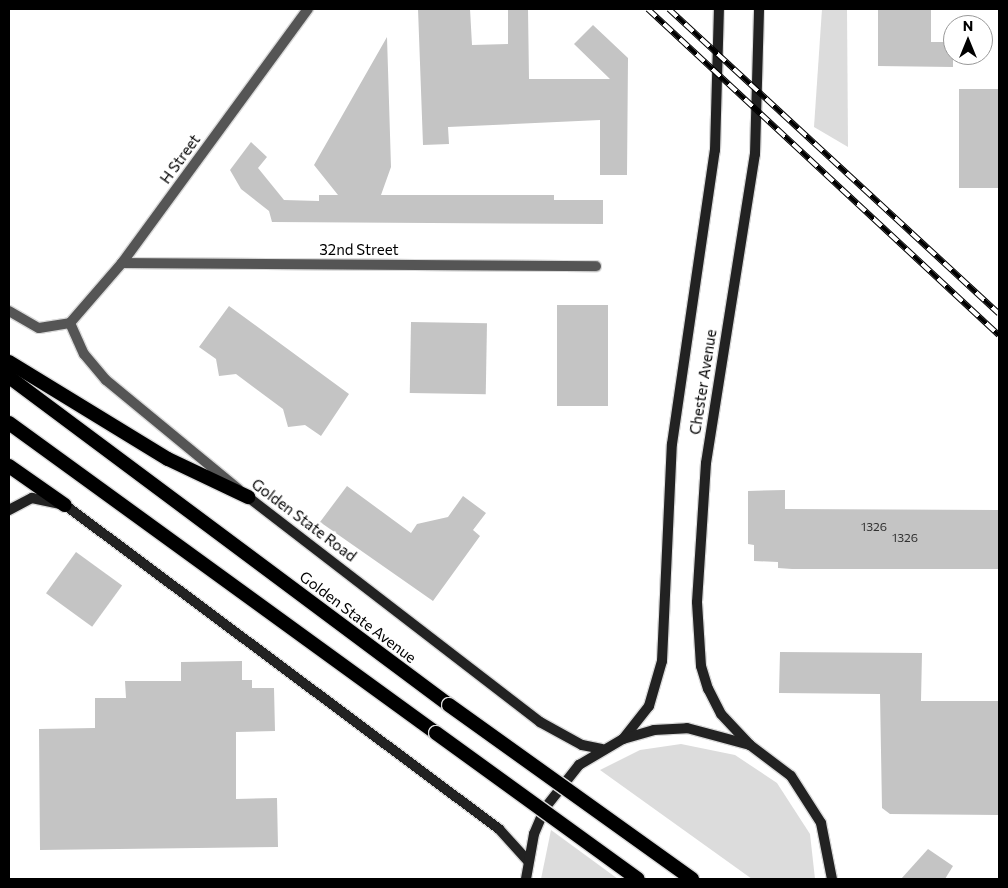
<!DOCTYPE html>
<html>
<head>
<meta charset="utf-8">
<style>
	body { margin:0 }
	#map { position:relative; width:1008px; height:888px; overflow:hidden; background:#fff; font-family:Commissioner,sans-serif }
	div>[style] { position:absolute }
	.green>* { inset:0; background:#dcdcdc }
	.building>* { inset:0; background:#c4c4c4; transform-origin:0 0 }
	.roads { filter:drop-shadow(1px 0 #dbdbdb) drop-shadow(-1px 0 #dbdbdb) drop-shadow(0 1px #dbdbdb) drop-shadow(0 -1px #dbdbdb) }
	.minor>* { height:10px; margin:-5px; padding:0 5px; transform-origin:5px; border-radius:5px; background:#555 }
	.tertiary>* { height:10px; margin:-5px; padding:0 5px; transform-origin:5px; border-radius:5px; background:#555 }
	.secondary>* { height:10px; margin:-5px; padding:0 5px; transform-origin:5px; border-radius:5px; background:#222 }
	.trunk>* { height:14px; margin:-7px; padding:0 7px; transform-origin:7px; border-radius:7px; background:#000 }
	.rail>* { height:5.5px; margin-top:-2.75px; transform-origin:0; background:repeating-linear-gradient(90deg,#fff 0 11px,#000 0 22px); box-sizing:border-box; border-block:1px solid #000 }
	.bridges { filter:drop-shadow(1px 0 #dbdbdb) drop-shadow(-1px 0 #dbdbdb) drop-shadow(0 1px #dbdbdb) drop-shadow(0 -1px #dbdbdb) }
	.trunk-bridge>* { height:14px; margin:-7px; padding:0 7px; transform-origin:7px; border-radius:7px; background:#000 }
	span { translate:-50% -50%; white-space:nowrap; text-align:center; line-height:1.15; -webkit-text-stroke:4.5px #fff; paint-order:stroke }
	.number-label { font-size:12px; color:#313131 }
	.number-label span { -webkit-text-stroke-width:0 }
	.street-label { font-size:15px; color:#000 }
	.frame { position:absolute; inset:0; border:10px solid #000; pointer-events:none }
	.north { position:absolute; left:943px; top:15px; width:50px; height:50px; box-sizing:border-box; background:#fff; border:1px solid #999; border-radius:50%; rotate:0deg; font-size:14px; font-weight:700; line-height:20px; text-align:center; color:#000 }
	.north::after { content:''; display:block; margin:auto; width:18px; height:22px; background:#000; clip-path:polygon(50% 0,100% 100%,50% 72%,0 100%) }
</style>
</head>
<body>
<div id="map">
	<div class="green">
		<i style="clip-path:polygon(822px 9px,847px 9px,848px 147px,814px 127px)"></i>
		<i style="clip-path:polygon(681px 744px,735px 755px,777px 783px,810px 834px,815px 879px,752px 879px,600px 770px,640px 750px)"></i>
		<i style="clip-path:polygon(551px 830px,618px 879px,541px 879px)"></i>
	</div>
	<div class="building">
		<i style="clip-path:polygon(418px 9px,470px 9px,472px 45px,508px 44px,508px 9px,528px 9px,529px 79px,610px 79px,574px 44px,593px 25px,628px 58px,627px 175px,600px 175px,600px 120px,448px 127px,449px 144px,423px 145px)"></i>
		<i style="clip-path:polygon(878px 9px,931px 9px,931px 42px,953px 42px,953px 67px,878px 66px)"></i>
		<i style="clip-path:polygon(387px 37px,391px 167px,381px 195px,554px 195px,554px 200px,603px 200px,603px 224px,272px 222px,269px 211px,241px 189px,230px 170px,251px 142px,267px 157px,258px 168px,284px 200px,319px 201px,319px 195px,338px 195px,314px 165px)"></i>
		<i style="left:959px;top:89px;width:40px;height:99px"></i>
		<i style="left:557px;top:305px;width:51px;height:101px"></i>
		<i style="clip-path:polygon(229px 306px,349px 394px,321px 436px,305px 425px,288px 427px,283px 409px,236px 374px,219px 376px,216px 359px,199px 347px)"></i>
		<i style="left:411px;top:322px;width:76px;height:71px;rotate:1deg"></i>
		<i style="clip-path:polygon(347px 486px,411px 533px,417px 524px,448px 517px,463px 496px,486px 513px,473px 530px,480px 536px,433px 601px,320px 522px)"></i>
		<i style="clip-path:polygon(785px 490px,785px 509px,999px 510px,999px 569px,792px 569px,778px 568px,778px 562px,754px 561px,754px 545px,748px 544px,748px 491px)"></i>
		<i style="left:76px;top:552px;width:57px;height:51px;rotate:36deg"></i>
		<i style="clip-path:polygon(780px 652px,922px 653px,921px 701px,999px 701px,999px 815px,890px 814px,882px 808px,880px 694px,779px 693px)"></i>
		<i style="clip-path:polygon(242px 661px,242px 680px,252px 680px,252px 688px,274px 688px,275px 731px,236px 732px,236px 799px,277px 798px,278px 847px,40px 850px,39px 729px,95px 728px,95px 698px,126px 698px,125px 681px,181px 681px,181px 662px)"></i>
		<i style="clip-path:polygon(928px 849px,953px 866px,945px 879px,901px 879px)"></i>
	</div>
	<div class="roads">
		<div class="minor">
			<i style="left:122px;top:263px;width:474px;rotate:0.4deg"></i>
			<i style="left:70px;top:323px;width:79px;rotate:-49.1deg"></i>
			<i style="left:122px;top:263px;width:315px;rotate:-53.8deg"></i>
		</div>
		<div class="tertiary">
			<i style="left:9px;top:311px;width:34px;rotate:30deg"></i>
			<i style="left:39px;top:328px;width:31px;rotate:-9deg"></i>
			<i style="left:70px;top:323px;width:34px;rotate:66deg"></i>
			<i style="left:84px;top:354px;width:34px;rotate:50deg"></i>
			<i style="left:106px;top:380px;width:171px;rotate:39.5deg"></i>
		</div>
		<div class="secondary">
			<i style="left:248px;top:497px;width:369px;rotate:37.6deg"></i>
			<i style="left:540px;top:722px;width:48px;rotate:28.7deg"></i>
			<i style="left:582px;top:745px;width:20px;rotate:11deg"></i>
			<i style="left:9px;top:510px;width:26px;rotate:-28deg"></i>
			<i style="left:32px;top:498px;width:34px;rotate:12deg"></i>
			<i style="left:65px;top:505px;width:542px;rotate:36.74deg"></i>
			<i style="left:499px;top:829px;width:43px;rotate:47.8deg"></i>
			<i style="left:623px;top:739px;width:42px;rotate:-51.8deg"></i>
			<i style="left:649px;top:706px;width:47px;rotate:-73.9deg"></i>
			<i style="left:662px;top:661px;width:217px;rotate:-87.4deg"></i>
			<i style="left:672px;top:444px;width:297px;rotate:-81.7deg"></i>
			<i style="left:715px;top:150px;width:141px;rotate:-88.4deg"></i>
			<i style="left:750px;top:745px;width:42px;rotate:-133.1deg"></i>
			<i style="left:721px;top:714px;width:28px;rotate:-117deg"></i>
			<i style="left:708px;top:689px;width:24px;rotate:-107deg"></i>
			<i style="left:701px;top:666px;width:64px;rotate:-93.6deg"></i>
			<i style="left:697px;top:602px;width:139px;rotate:-86.3deg"></i>
			<i style="left:706px;top:463px;width:313px;rotate:-81deg"></i>
			<i style="left:755px;top:154px;width:145px;rotate:-88.4deg"></i>
			<i style="left:526px;top:879px;width:46px;rotate:-79.9deg"></i>
			<i style="left:534px;top:834px;width:28px;rotate:-67deg"></i>
			<i style="left:545px;top:808px;width:55px;rotate:-51.7deg"></i>
			<i style="left:579px;top:765px;width:51px;rotate:-30.6deg"></i>
			<i style="left:623px;top:739px;width:32px;rotate:-16deg"></i>
			<i style="left:654px;top:730px;width:33px;rotate:-3deg"></i>
			<i style="left:687px;top:728px;width:65px;rotate:15.1deg"></i>
			<i style="left:750px;top:745px;width:51px;rotate:37.1deg"></i>
			<i style="left:791px;top:776px;width:56px;rotate:57.4deg"></i>
			<i style="left:821px;top:823px;width:57px;rotate:78.9deg"></i>
		</div>
		<div class="trunk">
			<i style="left:9px;top:362px;width:186px;rotate:31.4deg"></i>
			<i style="left:168px;top:459px;width:89px;rotate:25.4deg"></i>
			<i style="left:9px;top:377px;width:549px;rotate:36.7deg"></i>
			<i style="left:9px;top:423px;width:528px;rotate:35.98deg"></i>
			<i style="left:9px;top:466px;width:68px;rotate:34.9deg"></i>
		</div>
	</div>
	<div class="rail">
		<i style="left:648px;top:9px;width:479px;rotate:42.9deg"></i>
		<i style="left:669px;top:9px;width:449px;rotate:42.7deg"></i>
	</div>
	<div class="bridges">
		<div class="trunk-bridge">
			<i style="left:449px;top:705px;width:299px;rotate:35.6deg"></i>
			<i style="left:436px;top:733px;width:249px;rotate:35.9deg"></i>
		</div>
	</div>
	<div class="number-label">
		<span style="left:874px;top:527px">1326</span>
		<span style="left:905px;top:538px">1326</span>
	</div>
	<div class="street-label">
		<span style="left:180px;top:159px;rotate:-54deg">H Street</span>
		<span style="left:359px;top:250px">32nd Street</span>
		<span style="left:703px;top:382px;rotate:-81deg">Chester Avenue</span>
		<span style="left:304px;top:520px;rotate:37deg">Golden State Road</span>
		<span style="left:358px;top:617px;rotate:37deg">Golden State Avenue</span>
	</div>
	<div class="frame"></div>
	<div class="north">N</div>
</div>
</body>
</html>
